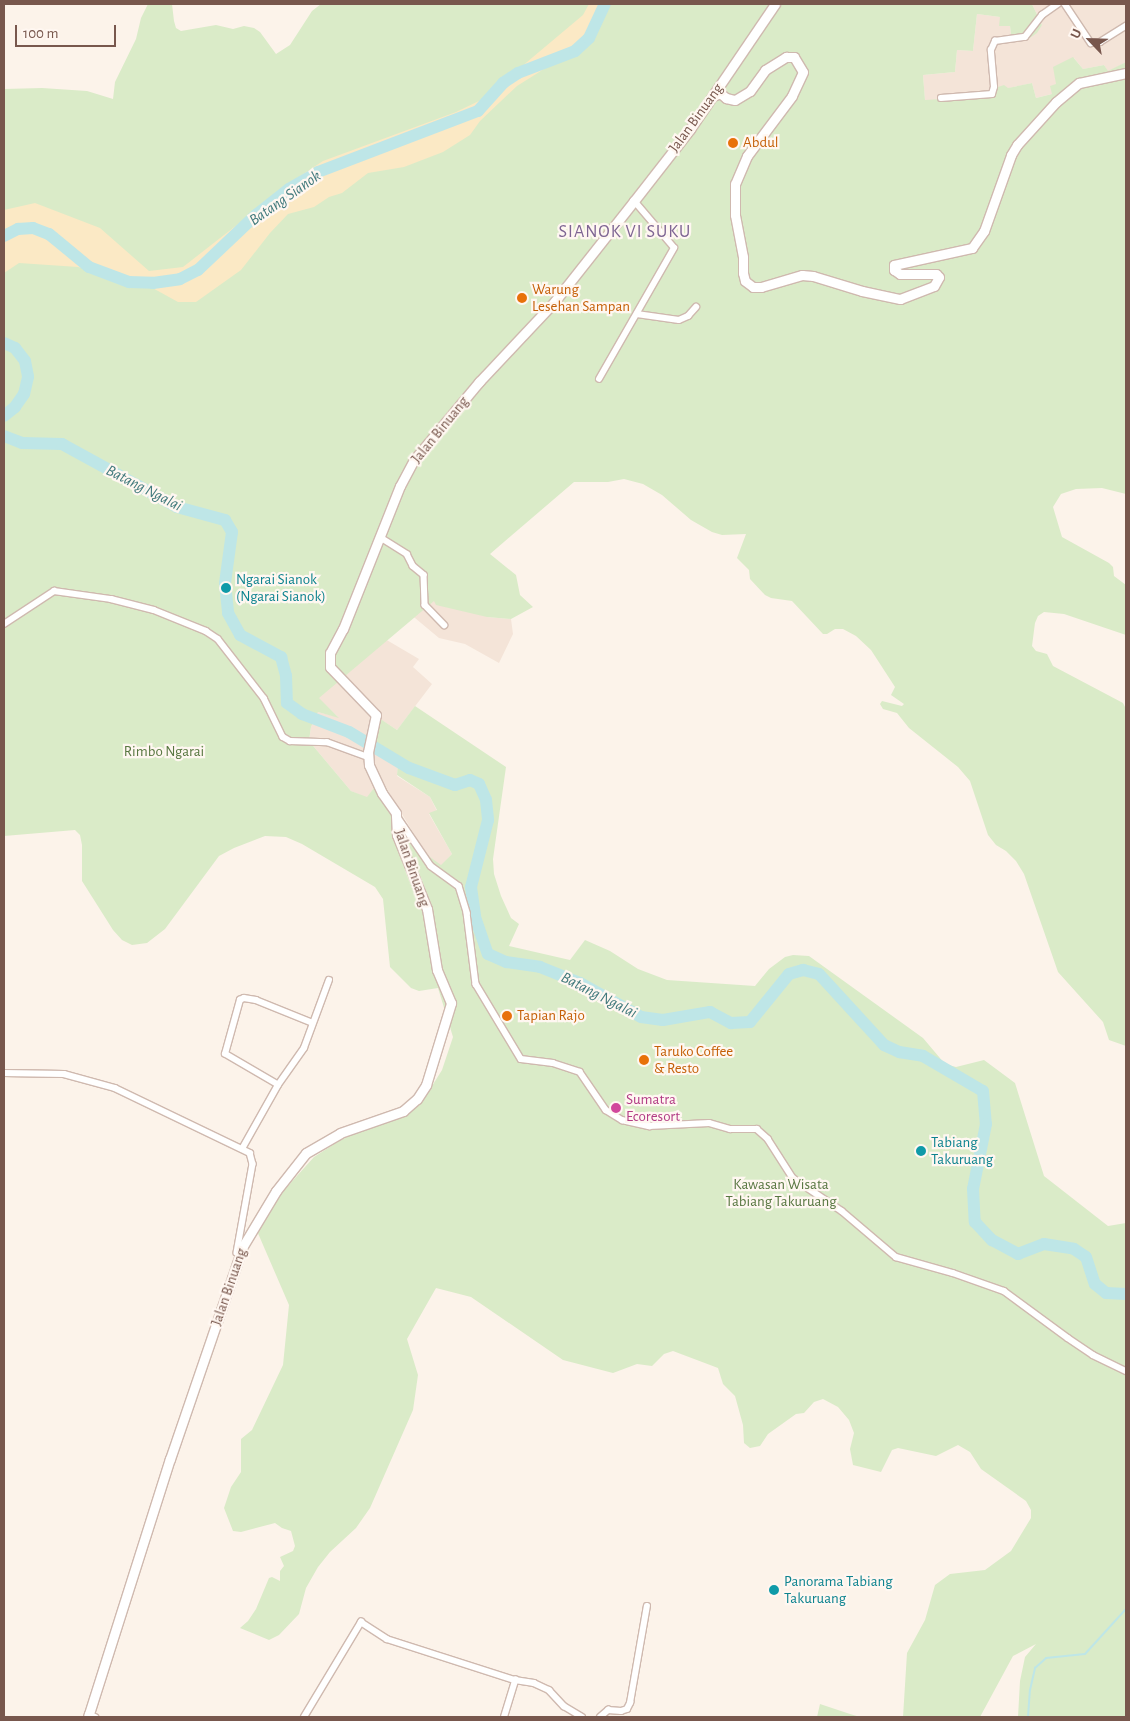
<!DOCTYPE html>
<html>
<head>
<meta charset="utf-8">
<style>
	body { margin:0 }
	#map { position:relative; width:1130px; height:1721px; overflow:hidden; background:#fcf3ea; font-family:"Alegreya Sans",sans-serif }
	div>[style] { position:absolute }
	.residential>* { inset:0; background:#f4e4d8 }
	.green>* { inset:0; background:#daebc8 }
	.sand>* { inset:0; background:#fbe9c5 }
	.stream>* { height:2px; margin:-1px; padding:0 1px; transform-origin:1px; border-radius:1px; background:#bee6e7 }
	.river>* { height:12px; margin:-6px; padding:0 6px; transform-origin:6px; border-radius:6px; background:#bee6e7 }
	.roads { filter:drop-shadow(1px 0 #cfb9af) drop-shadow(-1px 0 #cfb9af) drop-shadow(0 1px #cfb9af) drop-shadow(0 -1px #cfb9af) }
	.street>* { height:5.5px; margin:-2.75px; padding:0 2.75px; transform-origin:2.75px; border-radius:2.75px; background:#fff }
	.secondary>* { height:9px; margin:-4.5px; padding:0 4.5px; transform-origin:4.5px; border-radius:4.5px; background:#fff }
	.dots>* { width:14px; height:14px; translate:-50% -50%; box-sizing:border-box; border:2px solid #fff7f1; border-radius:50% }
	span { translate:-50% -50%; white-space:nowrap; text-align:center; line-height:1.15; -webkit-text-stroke:4.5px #fff7f1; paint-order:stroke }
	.street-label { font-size:15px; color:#78574d }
	.food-label { font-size:15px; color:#c56008 }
	.left { translate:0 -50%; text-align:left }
	.culture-label { font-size:15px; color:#0d838f }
	.park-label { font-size:15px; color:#587741 }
	.hotel-label { font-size:15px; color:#b23c85 }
	.water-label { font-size:16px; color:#40797c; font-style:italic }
	.quarter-label { font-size:18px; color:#7e6593; letter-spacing:1px }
	.frame { position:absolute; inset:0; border:5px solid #78574d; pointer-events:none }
	.north { position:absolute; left:1065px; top:15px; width:50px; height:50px; -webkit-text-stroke:4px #fff7f1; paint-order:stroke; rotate:294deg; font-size:14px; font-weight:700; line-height:20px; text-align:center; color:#78574d }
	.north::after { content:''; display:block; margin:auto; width:18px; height:22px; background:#78574d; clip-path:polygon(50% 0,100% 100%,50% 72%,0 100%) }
	.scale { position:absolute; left:15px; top:25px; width:101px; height:22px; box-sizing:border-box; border:2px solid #78574d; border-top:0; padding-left:6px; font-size:15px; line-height:18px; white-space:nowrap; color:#78574d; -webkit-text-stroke:4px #fff7f1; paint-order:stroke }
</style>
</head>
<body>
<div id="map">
	<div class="residential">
		<i style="clip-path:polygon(1032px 4px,1126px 4px,1126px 62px,1108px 72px,1104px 65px,1083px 69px,1074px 58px,1052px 94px,1036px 98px,1032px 83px,991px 92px,942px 94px,943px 99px,925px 101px,923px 75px,955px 72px,957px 50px,973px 51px,977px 14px,1000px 17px,1010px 26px,1011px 35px,1029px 39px,1042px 25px)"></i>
		<i style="clip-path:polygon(493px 439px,487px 617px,511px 619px,513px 634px,499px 663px,465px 644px,439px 638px,403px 608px,385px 639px,419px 659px,413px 667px,432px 684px,397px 730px,377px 717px,371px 742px,398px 763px,397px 776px,430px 797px,437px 811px,429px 814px,452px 854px,441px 866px,426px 854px,381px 779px,367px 798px,351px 791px,309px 741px,311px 727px,318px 712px,338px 717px,317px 697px)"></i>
	</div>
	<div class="green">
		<i style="clip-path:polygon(148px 4px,172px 4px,174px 21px,176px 28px,181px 31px,216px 25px,233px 29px,244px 26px,254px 28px,260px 32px,276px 54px,290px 45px,312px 11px,321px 4px,1032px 4px,1042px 25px,1037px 33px,1027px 40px,1011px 35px,1010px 26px,999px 26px,1000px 17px,977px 14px,973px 51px,957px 50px,955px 72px,923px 75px,925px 100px,942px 99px,942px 94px,991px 92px,995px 88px,1004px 85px,1008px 88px,1032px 83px,1036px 98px,1052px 94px,1050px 86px,1056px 84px,1053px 67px,1073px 57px,1083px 69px,1104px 65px,1108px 71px,1126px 62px,1126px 494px,1102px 488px,1076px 489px,1061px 494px,1053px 507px,1062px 537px,1109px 563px,1113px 567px,1114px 576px,1126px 585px,1126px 635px,1064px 614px,1044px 612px,1038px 616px,1035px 623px,1032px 646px,1036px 651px,1047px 654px,1053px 666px,1123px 703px,1126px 709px,1126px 1046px,1109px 1040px,1103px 1022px,1058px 972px,1024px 874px,1016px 861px,1006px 851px,996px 845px,988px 835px,970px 781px,958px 767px,909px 728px,897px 713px,883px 709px,880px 704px,882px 701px,902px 706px,904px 704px,891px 695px,895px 687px,871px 650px,856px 636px,843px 629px,835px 629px,827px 634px,823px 634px,792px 601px,771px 598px,765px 595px,750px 579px,749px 570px,737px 558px,746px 534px,722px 535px,712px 532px,691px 520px,662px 495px,643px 484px,624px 479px,608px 482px,574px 482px,490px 554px,516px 575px,520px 595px,533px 607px,511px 619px,487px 617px,436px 605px,434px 601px,319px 698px,339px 718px,318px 712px,311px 727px,309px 741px,351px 791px,367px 797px,381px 779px,407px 825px,426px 854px,441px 865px,452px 854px,429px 813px,437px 810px,430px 797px,397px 775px,398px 763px,371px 742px,376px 716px,397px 730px,415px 706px,506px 767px,493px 859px,494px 874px,501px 896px,511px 918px,519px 924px,509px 946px,570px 960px,585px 940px,610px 951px,638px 969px,667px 980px,755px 986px,769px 969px,785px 957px,793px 955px,809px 956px,923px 1038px,945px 1064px,956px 1067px,984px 1060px,1015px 1083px,1044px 1176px,1108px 1226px,1126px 1223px,1126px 1717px,1018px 1717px,1020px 1681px,1025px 1657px,1036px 1644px,1013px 1656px,980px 1717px,903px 1717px,907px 1653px,925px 1620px,935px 1585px,950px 1574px,985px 1570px,1011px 1551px,1031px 1518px,1031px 1510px,1026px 1501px,981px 1469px,970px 1452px,958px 1445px,936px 1456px,898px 1448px,892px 1450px,881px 1472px,853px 1465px,850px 1449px,854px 1433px,849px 1420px,838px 1407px,823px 1399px,814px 1402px,804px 1413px,796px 1414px,768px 1434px,760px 1446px,750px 1448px,744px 1443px,743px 1425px,735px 1396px,723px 1384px,718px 1368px,673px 1351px,664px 1354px,652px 1366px,637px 1364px,613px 1373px,563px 1360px,471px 1297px,436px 1288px,407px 1339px,418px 1375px,413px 1410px,370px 1508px,356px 1528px,330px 1552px,318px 1567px,306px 1588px,299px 1614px,279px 1635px,269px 1640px,240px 1628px,248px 1621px,256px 1609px,269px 1578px,272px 1577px,280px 1581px,280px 1571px,284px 1566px,280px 1557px,293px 1551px,295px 1546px,291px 1531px,282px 1528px,275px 1523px,241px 1532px,233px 1531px,224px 1508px,231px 1487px,241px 1472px,241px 1439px,252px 1430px,283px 1365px,289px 1305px,257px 1231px,278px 1197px,314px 1157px,339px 1141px,406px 1108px,432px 1086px,442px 1070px,453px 1037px,438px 988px,419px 991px,411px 988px,390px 967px,383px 899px,375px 887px,302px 844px,286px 837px,265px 836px,234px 848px,219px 856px,165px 929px,147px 943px,132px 945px,122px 940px,113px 930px,82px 881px,82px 845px,80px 835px,75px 830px,4px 836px,4px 89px,42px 88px,87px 91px,113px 99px,115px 82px,136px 39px,141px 18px)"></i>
		<i style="clip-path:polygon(820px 1704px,850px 1714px,860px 1717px,817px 1717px)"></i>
	</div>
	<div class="sand">
		<i style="clip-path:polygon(589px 4px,608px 4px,601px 21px,589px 41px,572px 57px,544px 69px,517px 86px,480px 121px,470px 135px,443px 152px,404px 167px,368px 173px,342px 193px,329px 197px,314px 207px,288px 214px,270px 233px,241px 270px,196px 302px,178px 302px,149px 286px,127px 282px,78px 267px,19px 263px,4px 273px,4px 210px,35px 203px,100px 228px,149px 271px,183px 267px,297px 178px,323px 161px,456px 112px,483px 99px,583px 15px)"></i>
	</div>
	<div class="stream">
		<i style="left:1028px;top:1717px;width:27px;rotate:-86deg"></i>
		<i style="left:1030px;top:1690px;width:23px;rotate:-77deg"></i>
		<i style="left:1035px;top:1668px;width:15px;rotate:-42deg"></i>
		<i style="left:1046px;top:1658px;width:39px;rotate:-6deg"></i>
		<i style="left:1085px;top:1654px;width:61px;rotate:-47.7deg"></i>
	</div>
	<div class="river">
		<i style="left:4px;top:236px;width:16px;rotate:-27deg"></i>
		<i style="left:18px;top:229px;width:15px;rotate:-4deg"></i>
		<i style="left:33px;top:228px;width:17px;rotate:21deg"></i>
		<i style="left:49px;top:234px;width:52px;rotate:39.5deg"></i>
		<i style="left:89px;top:267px;width:43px;rotate:20.6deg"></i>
		<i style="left:129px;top:282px;width:24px;rotate:2deg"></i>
		<i style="left:153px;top:283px;width:27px;rotate:-8deg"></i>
		<i style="left:180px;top:279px;width:20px;rotate:-27deg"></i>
		<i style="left:198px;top:270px;width:80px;rotate:-43.5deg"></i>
		<i style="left:256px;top:215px;width:42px;rotate:-38.2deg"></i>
		<i style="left:289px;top:189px;width:34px;rotate:-30deg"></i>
		<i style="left:318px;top:172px;width:171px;rotate:-20.9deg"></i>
		<i style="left:478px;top:111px;width:38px;rotate:-48deg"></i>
		<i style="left:503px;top:83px;width:18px;rotate:-34deg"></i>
		<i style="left:518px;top:73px;width:61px;rotate:-21.1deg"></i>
		<i style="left:575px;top:51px;width:19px;rotate:-43deg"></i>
		<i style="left:589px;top:38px;width:38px;rotate:-65deg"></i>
		<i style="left:4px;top:343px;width:12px;rotate:24deg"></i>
		<i style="left:15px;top:348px;width:16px;rotate:52deg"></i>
		<i style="left:25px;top:361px;width:16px;rotate:79deg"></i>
		<i style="left:28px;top:377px;width:17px;rotate:103deg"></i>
		<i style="left:24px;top:394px;width:16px;rotate:125deg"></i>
		<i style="left:15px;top:407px;width:14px;rotate:141deg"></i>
		<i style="left:4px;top:436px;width:19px;rotate:21deg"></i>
		<i style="left:22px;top:443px;width:40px;rotate:1.4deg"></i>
		<i style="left:62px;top:444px;width:131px;rotate:28.7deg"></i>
		<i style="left:177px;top:507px;width:50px;rotate:15.2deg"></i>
		<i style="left:225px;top:520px;width:14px;rotate:60deg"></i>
		<i style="left:232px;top:532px;width:51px;rotate:97.8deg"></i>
		<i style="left:225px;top:583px;width:30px;rotate:84deg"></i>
		<i style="left:228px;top:613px;width:25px;rotate:61deg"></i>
		<i style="left:240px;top:635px;width:47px;rotate:28.2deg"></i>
		<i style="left:281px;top:657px;width:20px;rotate:75deg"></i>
		<i style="left:286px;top:676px;width:27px;rotate:88deg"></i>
		<i style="left:287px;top:703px;width:19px;rotate:36deg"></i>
		<i style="left:302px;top:714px;width:50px;rotate:21deg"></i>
		<i style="left:349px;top:732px;width:70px;rotate:31deg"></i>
		<i style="left:409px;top:768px;width:49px;rotate:20.3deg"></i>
		<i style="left:455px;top:785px;width:16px;rotate:-18deg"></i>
		<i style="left:470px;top:780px;width:10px;rotate:24deg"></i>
		<i style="left:479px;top:784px;width:17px;rotate:66deg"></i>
		<i style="left:486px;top:800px;width:20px;rotate:84deg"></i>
		<i style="left:488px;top:820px;width:69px;rotate:104.2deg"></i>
		<i style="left:471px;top:887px;width:30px;rotate:82deg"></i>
		<i style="left:475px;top:917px;width:39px;rotate:71deg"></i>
		<i style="left:488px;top:954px;width:20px;rotate:24deg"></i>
		<i style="left:506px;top:962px;width:34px;rotate:8deg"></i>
		<i style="left:540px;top:967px;width:43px;rotate:21.8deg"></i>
		<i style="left:580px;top:983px;width:70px;rotate:29.1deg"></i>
		<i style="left:641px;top:1017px;width:22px;rotate:8deg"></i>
		<i style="left:663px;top:1020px;width:48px;rotate:-9.7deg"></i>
		<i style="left:710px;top:1012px;width:24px;rotate:28deg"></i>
		<i style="left:731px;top:1023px;width:19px;rotate:-3deg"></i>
		<i style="left:750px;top:1022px;width:62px;rotate:-50.9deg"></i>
		<i style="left:789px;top:974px;width:15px;rotate:-16deg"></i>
		<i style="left:803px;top:970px;width:16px;rotate:14deg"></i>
		<i style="left:819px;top:974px;width:96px;rotate:47.5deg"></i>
		<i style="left:884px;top:1045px;width:17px;rotate:25deg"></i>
		<i style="left:899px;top:1052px;width:24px;rotate:9deg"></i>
		<i style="left:923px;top:1056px;width:69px;rotate:30.3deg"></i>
		<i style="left:983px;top:1091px;width:33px;rotate:85deg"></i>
		<i style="left:986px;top:1124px;width:66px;rotate:101.3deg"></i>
		<i style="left:973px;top:1189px;width:33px;rotate:87deg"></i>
		<i style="left:975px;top:1222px;width:25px;rotate:47deg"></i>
		<i style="left:992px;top:1240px;width:30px;rotate:28deg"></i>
		<i style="left:1018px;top:1254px;width:28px;rotate:-21deg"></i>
		<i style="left:1044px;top:1244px;width:30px;rotate:9deg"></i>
		<i style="left:1074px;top:1249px;width:14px;rotate:34deg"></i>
		<i style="left:1086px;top:1257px;width:28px;rotate:72deg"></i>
		<i style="left:1095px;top:1284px;width:14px;rotate:39deg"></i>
		<i style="left:1106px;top:1293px;width:20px;rotate:3deg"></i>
	</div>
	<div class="roads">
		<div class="street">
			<i style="left:1065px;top:4px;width:47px;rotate:56.3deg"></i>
			<i style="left:1091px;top:43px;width:9px;rotate:-6deg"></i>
			<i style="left:1100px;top:42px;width:31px;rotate:-32deg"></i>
			<i style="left:941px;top:98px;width:51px;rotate:-4.5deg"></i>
			<i style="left:992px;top:94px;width:7px;rotate:-74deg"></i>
			<i style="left:994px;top:87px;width:37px;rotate:-95deg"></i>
			<i style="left:991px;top:50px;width:10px;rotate:-66deg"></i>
			<i style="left:995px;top:41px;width:30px;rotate:-8deg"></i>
			<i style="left:1025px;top:37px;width:28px;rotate:-52deg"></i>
			<i style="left:1042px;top:15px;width:19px;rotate:-35deg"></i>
			<i style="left:637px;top:314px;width:42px;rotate:8.1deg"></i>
			<i style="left:679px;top:320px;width:10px;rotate:-24deg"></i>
			<i style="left:688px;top:316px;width:12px;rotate:-48deg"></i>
			<i style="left:599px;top:379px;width:151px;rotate:-60.2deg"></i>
			<i style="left:674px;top:248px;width:62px;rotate:-130.4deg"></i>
			<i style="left:380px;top:537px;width:32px;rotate:32deg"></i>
			<i style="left:407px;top:554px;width:13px;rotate:63deg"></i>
			<i style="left:413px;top:566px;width:14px;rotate:39deg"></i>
			<i style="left:424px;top:575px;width:30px;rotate:88deg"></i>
			<i style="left:425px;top:605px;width:28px;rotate:46deg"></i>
			<i style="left:4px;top:624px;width:60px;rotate:-33.4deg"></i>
			<i style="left:54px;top:591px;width:58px;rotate:8deg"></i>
			<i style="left:111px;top:599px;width:44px;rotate:14.3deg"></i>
			<i style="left:154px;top:610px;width:56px;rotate:22deg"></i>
			<i style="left:206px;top:631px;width:14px;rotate:34deg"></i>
			<i style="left:218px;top:639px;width:75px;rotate:52.1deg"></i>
			<i style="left:264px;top:698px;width:43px;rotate:64deg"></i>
			<i style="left:283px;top:737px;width:8px;rotate:30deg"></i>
			<i style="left:290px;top:741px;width:37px;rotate:2deg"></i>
			<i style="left:327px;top:742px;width:44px;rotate:20.1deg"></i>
			<i style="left:397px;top:816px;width:60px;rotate:55.8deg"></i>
			<i style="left:431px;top:866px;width:34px;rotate:36deg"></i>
			<i style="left:459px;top:886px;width:28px;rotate:73deg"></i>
			<i style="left:467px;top:913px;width:72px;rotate:82.8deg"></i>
			<i style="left:476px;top:984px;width:87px;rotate:59deg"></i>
			<i style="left:521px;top:1059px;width:32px;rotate:7deg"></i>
			<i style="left:553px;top:1063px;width:28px;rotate:18deg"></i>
			<i style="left:580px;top:1072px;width:46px;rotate:55.6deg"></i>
			<i style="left:606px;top:1110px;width:19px;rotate:32deg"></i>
			<i style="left:622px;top:1120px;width:28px;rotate:13deg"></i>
			<i style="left:649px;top:1126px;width:60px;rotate:-2.9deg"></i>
			<i style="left:709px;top:1123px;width:22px;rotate:16deg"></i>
			<i style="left:730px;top:1129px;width:27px"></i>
			<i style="left:757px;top:1129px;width:15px;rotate:42deg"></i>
			<i style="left:768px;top:1139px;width:46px;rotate:57.3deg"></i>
			<i style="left:793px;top:1178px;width:59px;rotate:34deg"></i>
			<i style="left:842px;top:1211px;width:71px;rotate:40.4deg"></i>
			<i style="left:896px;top:1257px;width:59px;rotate:15.7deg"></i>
			<i style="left:953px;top:1273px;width:54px;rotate:19.4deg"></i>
			<i style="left:1004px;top:1291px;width:79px;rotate:36.3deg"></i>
			<i style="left:1068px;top:1338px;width:30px;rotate:34deg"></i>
			<i style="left:1093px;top:1355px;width:37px;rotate:26deg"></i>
			<i style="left:4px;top:1073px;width:60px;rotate:1deg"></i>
			<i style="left:64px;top:1074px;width:53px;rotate:15.4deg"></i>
			<i style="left:115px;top:1088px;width:150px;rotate:25.7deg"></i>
			<i style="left:250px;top:1153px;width:11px;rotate:75deg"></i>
			<i style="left:253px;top:1164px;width:90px;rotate:100.2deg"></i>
			<i style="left:278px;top:1085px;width:61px;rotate:-149.7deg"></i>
			<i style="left:225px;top:1054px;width:56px;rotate:-74.5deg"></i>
			<i style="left:240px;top:1000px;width:4px;rotate:-27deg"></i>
			<i style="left:244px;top:998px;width:12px;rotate:9deg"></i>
			<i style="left:256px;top:1000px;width:61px;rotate:22deg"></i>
			<i style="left:242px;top:1149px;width:73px;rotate:-60.6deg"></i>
			<i style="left:278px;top:1085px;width:45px;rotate:-54.9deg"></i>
			<i style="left:304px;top:1048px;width:72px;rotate:-69.8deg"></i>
			<i style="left:88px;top:1714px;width:8px;rotate:23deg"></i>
			<i style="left:304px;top:1717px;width:111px;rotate:-59deg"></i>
			<i style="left:361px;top:1622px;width:31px;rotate:33deg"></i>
			<i style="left:387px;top:1639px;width:134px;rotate:17.8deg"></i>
			<i style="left:515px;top:1680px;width:19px;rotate:9deg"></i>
			<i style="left:534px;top:1683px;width:17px;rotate:25deg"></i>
			<i style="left:549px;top:1690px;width:22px;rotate:47deg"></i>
			<i style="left:564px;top:1706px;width:21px;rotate:31deg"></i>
			<i style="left:504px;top:1717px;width:39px;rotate:-73deg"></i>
			<i style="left:600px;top:1717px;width:11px;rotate:-41deg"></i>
			<i style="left:608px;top:1710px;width:13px;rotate:4deg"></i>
			<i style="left:621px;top:1711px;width:6px;rotate:-18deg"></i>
			<i style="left:627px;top:1709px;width:7px;rotate:-63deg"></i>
			<i style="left:630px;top:1703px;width:98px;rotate:-80.1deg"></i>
		</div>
		<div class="secondary">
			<i style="left:713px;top:96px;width:8px;rotate:-23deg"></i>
			<i style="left:720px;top:93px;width:8px;rotate:40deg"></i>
			<i style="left:726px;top:98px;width:9px;rotate:13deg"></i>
			<i style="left:735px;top:100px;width:17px;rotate:-31deg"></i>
			<i style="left:750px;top:91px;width:26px;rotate:-54deg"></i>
			<i style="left:765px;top:70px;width:25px;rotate:-32deg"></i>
			<i style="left:786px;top:57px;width:8px"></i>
			<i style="left:794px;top:57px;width:17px;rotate:59deg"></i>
			<i style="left:803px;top:72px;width:26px;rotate:115deg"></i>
			<i style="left:792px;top:96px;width:75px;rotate:126.9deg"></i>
			<i style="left:747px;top:156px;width:30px;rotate:113deg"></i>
			<i style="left:735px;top:184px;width:31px;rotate:90deg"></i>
			<i style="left:735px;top:215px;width:43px;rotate:79.2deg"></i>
			<i style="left:743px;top:257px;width:16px;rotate:90deg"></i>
			<i style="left:743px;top:273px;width:8px;rotate:76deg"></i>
			<i style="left:745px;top:281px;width:10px;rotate:37deg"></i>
			<i style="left:753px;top:287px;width:8px"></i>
			<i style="left:761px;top:287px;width:43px;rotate:-16.3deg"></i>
			<i style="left:802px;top:275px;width:11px;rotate:5deg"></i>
			<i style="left:813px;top:276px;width:51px;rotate:17deg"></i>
			<i style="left:862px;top:291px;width:39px;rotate:12deg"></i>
			<i style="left:900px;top:299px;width:36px;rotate:-21deg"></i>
			<i style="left:934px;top:286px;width:10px;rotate:-61deg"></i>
			<i style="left:939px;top:277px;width:4px;rotate:-135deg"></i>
			<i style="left:936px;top:274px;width:36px;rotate:180deg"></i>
			<i style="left:900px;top:274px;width:7px;rotate:-146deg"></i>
			<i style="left:894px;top:270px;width:5px;rotate:-90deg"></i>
			<i style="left:894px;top:265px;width:80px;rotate:-12.3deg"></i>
			<i style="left:972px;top:248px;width:21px;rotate:-55deg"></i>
			<i style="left:984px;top:231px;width:81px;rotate:-70.4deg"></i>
			<i style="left:1011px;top:155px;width:12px;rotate:-59deg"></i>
			<i style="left:1017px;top:145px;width:58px;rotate:-47.8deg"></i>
			<i style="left:1056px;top:102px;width:30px;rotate:-40deg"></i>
			<i style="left:1079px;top:83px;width:48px;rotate:-12deg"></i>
			<i style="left:88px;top:1717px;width:271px;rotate:-72.4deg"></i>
			<i style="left:170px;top:1459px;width:225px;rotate:-71.1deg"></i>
			<i style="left:243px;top:1246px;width:64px;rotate:-59deg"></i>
			<i style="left:276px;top:1191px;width:48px;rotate:-51.7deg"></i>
			<i style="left:306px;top:1153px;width:39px;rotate:-30deg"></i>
			<i style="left:340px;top:1133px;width:67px;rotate:-19.2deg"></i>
			<i style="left:403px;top:1111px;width:18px;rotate:-41deg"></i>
			<i style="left:417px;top:1099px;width:17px;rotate:-57deg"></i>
			<i style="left:426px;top:1085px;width:86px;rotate:-73deg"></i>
			<i style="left:451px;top:1003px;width:36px;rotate:-113deg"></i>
			<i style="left:437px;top:970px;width:62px;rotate:-99.3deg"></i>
			<i style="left:427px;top:909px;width:80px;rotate:-112.1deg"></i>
			<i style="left:397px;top:835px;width:22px;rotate:-93deg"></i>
			<i style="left:396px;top:813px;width:24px;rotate:-125deg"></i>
			<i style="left:382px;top:793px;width:31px;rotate:-115deg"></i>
			<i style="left:369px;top:765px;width:13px;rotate:-94deg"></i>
			<i style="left:368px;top:752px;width:38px;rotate:-78deg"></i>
			<i style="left:376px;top:715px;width:66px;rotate:-133.8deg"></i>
			<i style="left:330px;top:667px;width:14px;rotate:-90deg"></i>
			<i style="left:330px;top:653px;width:27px;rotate:-62deg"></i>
			<i style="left:343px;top:629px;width:154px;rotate:-68.3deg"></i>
			<i style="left:400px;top:486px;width:30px;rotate:-62deg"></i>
			<i style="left:414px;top:460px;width:102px;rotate:-50.2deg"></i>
			<i style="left:479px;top:382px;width:111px;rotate:-46.8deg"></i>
			<i style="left:555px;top:301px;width:127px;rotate:-51.7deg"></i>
			<i style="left:634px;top:201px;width:91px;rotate:-52.1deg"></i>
			<i style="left:690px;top:129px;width:151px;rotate:-55.8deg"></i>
		</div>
	</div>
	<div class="dots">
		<i style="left:733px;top:143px;background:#e8710a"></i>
		<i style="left:522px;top:298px;background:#e8710a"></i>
		<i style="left:226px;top:588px;background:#0f9aa8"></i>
		<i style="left:507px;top:1016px;background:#e8710a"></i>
		<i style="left:644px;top:1060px;background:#e8710a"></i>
		<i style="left:616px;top:1108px;background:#d1479c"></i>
		<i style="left:921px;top:1151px;background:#0f9aa8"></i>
		<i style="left:774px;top:1590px;background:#0f9aa8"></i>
	</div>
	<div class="street-label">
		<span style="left:696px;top:118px;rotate:-54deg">Jalan Binuang</span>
		<span style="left:440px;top:430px;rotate:-51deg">Jalan Binuang</span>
		<span style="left:412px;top:868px;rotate:71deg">Jalan Binuang</span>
		<span style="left:229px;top:1287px;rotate:-71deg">Jalan Binuang</span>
	</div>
	<div class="food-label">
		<span class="left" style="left:743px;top:143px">Abdul</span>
		<span class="left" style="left:532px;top:298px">Warung<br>Lesehan Sampan</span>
		<span class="left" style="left:517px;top:1016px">Tapian Rajo</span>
		<span class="left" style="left:654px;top:1060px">Taruko Coffee<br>&amp; Resto</span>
	</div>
	<div class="culture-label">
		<span class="left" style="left:236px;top:588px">Ngarai Sianok<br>(Ngarai Sianok)</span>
		<span class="left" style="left:931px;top:1151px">Tabiang<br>Takuruang</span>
		<span class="left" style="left:784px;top:1590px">Panorama Tabiang<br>Takuruang</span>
	</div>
	<div class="park-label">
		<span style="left:164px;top:752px">Rimbo Ngarai</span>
		<span style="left:781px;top:1193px">Kawasan Wisata<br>Tabiang Takuruang</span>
	</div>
	<div class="hotel-label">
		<span class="left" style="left:626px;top:1108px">Sumatra<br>Ecoresort</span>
	</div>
	<div class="water-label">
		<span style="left:285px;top:198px;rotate:-35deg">Batang Sianok</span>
		<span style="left:144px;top:488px;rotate:27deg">Batang Ngalai</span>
		<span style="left:599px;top:995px;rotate:27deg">Batang Ngalai</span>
	</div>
	<div class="quarter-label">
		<span style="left:625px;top:232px">SIANOK VI SUKU</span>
	</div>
	<div class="frame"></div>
	<div class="north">U</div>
	<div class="scale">100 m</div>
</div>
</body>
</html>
